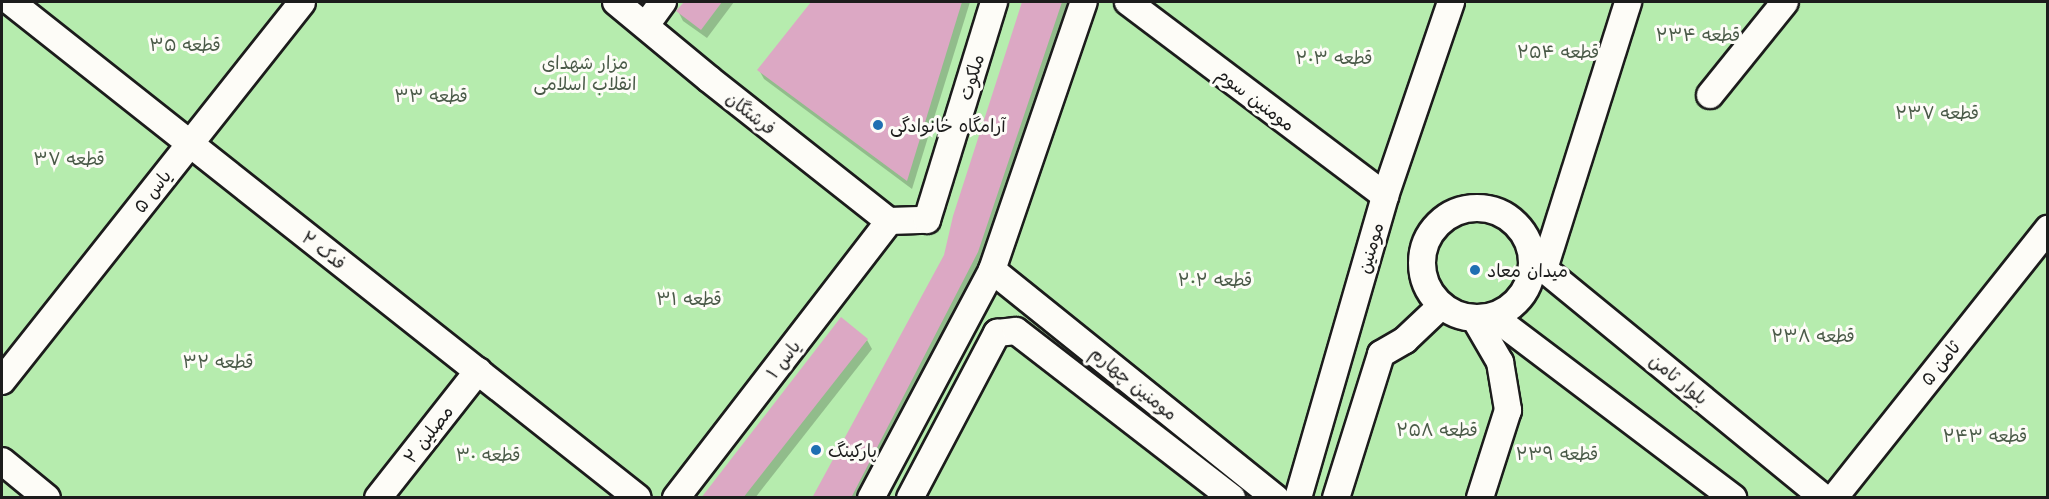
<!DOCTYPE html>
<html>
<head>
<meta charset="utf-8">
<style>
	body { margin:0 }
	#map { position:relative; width:2049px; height:499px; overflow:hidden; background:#f3e3e8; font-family:"Playpen Sans","Playpen Sans Arabic",sans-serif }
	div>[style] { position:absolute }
	.green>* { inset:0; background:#b6ecae; transform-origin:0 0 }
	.shadow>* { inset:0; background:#0003 }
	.building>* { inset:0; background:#dca8c4 }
	.roads { filter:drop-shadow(2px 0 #1c1c1c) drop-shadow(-2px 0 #1c1c1c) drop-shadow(0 2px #1c1c1c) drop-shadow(0 -2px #1c1c1c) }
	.minor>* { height:26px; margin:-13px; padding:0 13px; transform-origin:13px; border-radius:13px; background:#fdfcf7 }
	.minor>.ring { margin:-13px; padding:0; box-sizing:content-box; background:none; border:26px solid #fdfcf7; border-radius:50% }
	.dots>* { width:16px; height:16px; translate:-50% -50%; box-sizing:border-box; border:3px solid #fdfcf7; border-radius:50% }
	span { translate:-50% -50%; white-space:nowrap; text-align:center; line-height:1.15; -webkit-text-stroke:6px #fdfcf7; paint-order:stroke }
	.park-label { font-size:18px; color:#4a5a48 }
	.street-label { font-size:18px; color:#1c1c1c }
	.poi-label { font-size:18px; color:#1c1c1c }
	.left { translate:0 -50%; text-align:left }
	.frame { position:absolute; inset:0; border:3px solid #1c1c1c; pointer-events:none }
</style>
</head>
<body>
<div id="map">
	<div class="green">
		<i style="left:2px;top:2px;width:2045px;height:495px"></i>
	</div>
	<div class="shadow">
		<i style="clip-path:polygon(686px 2px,734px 2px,707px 38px,683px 21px,678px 11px)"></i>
		<i style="clip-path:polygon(812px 2px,970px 2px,912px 189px,764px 79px,759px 70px)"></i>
		<i style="clip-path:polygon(1024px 2px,1070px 2px,982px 261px,860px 498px,815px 498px,946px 256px,955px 216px)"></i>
		<i style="clip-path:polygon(867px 340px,872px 349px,755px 498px,703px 498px)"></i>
	</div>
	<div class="building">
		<i style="clip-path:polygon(684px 2px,722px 2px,701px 30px,676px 11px)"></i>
		<i style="clip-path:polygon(811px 2px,962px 2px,907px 181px,757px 70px)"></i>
		<i style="clip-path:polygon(1022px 2px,1062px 2px,978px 252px,851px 498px,812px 498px,944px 255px,953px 216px)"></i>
		<i style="clip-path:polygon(841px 317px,868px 339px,743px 498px,701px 498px)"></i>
	</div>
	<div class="roads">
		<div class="minor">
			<i style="left:11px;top:2px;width:799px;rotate:38.35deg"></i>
			<i style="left:616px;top:2px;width:121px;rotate:39.6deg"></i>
			<i style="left:709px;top:79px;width:229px;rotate:38.3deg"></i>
			<i style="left:1128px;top:2px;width:322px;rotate:37deg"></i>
			<i style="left:646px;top:25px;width:29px;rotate:-54deg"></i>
			<i style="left:1710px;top:95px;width:119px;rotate:-51.1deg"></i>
			<i class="ring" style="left:1422px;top:208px;width:84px;height:84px"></i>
			<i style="left:889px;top:221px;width:38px;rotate:-2deg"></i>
			<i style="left:927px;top:220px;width:228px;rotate:-72.9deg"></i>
			<i style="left:1533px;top:260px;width:376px;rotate:39.3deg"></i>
			<i style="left:1544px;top:269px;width:280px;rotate:-72.5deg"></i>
			<i style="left:992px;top:270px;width:364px;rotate:38.8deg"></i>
			<i style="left:1494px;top:317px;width:300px;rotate:37.1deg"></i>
			<i style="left:1475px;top:319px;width:50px;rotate:59.8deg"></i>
			<i style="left:1500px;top:362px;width:49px;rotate:80.5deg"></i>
			<i style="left:1508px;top:410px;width:92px;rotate:107.7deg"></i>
			<i style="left:2px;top:381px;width:483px;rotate:-51.6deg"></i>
			<i style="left:2px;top:461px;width:58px;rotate:39.4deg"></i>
			<i style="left:378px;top:498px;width:162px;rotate:-51.8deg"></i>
			<i style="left:676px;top:498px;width:349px;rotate:-52.4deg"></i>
			<i style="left:871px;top:498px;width:258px;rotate:-62deg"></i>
			<i style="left:992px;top:270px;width:283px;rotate:-71.1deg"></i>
			<i style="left:910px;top:498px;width:187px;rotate:-62.2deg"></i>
			<i style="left:997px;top:333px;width:19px;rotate:-6deg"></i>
			<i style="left:1016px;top:331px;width:273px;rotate:37.7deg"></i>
			<i style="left:1298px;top:498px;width:314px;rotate:-73.9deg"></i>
			<i style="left:1385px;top:196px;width:205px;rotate:-71.2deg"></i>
			<i style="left:1336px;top:498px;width:151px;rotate:-72.6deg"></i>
			<i style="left:1381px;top:354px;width:28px;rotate:-30deg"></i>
			<i style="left:1405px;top:340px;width:50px;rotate:-43.4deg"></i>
			<i style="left:1834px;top:498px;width:344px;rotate:-51.5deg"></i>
		</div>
	</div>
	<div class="dots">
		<i style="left:878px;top:125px;background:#1f6fb2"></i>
		<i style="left:1475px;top:270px;background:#1f6fb2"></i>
		<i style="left:816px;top:450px;background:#1f6fb2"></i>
	</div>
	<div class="park-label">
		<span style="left:1698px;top:34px">قطعه ۲۳۴</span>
		<span style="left:185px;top:44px">قطعه ۳۵</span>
		<span style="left:1558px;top:51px">قطعه ۲۵۴</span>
		<span style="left:1334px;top:57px">قطعه ۲۰۳</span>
		<span style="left:585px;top:73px">مزار شهدای<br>انقلاب اسلامی</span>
		<span style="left:431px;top:95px">قطعه ۳۳</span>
		<span style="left:1937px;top:112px">قطعه ۲۳۷</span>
		<span style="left:69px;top:158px">قطعه ۳۷</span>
		<span style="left:1215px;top:279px">قطعه ۲۰۲</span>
		<span style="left:689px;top:298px">قطعه ۳۱</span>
		<span style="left:1813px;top:335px">قطعه ۲۳۸</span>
		<span style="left:218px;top:361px">قطعه ۳۲</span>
		<span style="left:1437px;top:429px">قطعه ۲۵۸</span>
		<span style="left:1985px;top:435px">قطعه ۲۴۳</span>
		<span style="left:1557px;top:453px">قطعه ۲۳۹</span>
		<span style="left:488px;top:454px">قطعه ۳۰</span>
	</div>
	<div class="street-label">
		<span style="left:971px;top:77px;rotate:-73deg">ملکوت</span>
		<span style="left:1256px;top:99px;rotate:37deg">مومنین سوم</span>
		<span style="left:751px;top:113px;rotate:38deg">فرشتگان</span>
		<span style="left:152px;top:191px;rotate:-52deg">یاس ۵</span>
		<span style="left:1370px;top:248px;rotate:-74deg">مومنین</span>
		<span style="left:324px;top:250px;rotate:38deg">فدک ۲</span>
		<span style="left:783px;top:359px;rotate:-52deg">یاس ۱</span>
		<span style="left:1940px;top:363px;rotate:-51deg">ثامن ۵</span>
		<span style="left:1679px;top:379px;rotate:39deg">بلوار ثامن</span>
		<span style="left:1134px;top:383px;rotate:39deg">مومنین چهارم</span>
		<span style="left:428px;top:434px;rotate:-52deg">مصلین ۲</span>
	</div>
	<div class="poi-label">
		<span class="left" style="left:890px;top:125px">آرامگاه خانوادگی</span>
		<span class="left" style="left:1487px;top:270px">میدان معاد</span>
		<span class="left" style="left:828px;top:450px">پارکینگ</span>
	</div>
	<div class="frame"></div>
</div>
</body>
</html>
